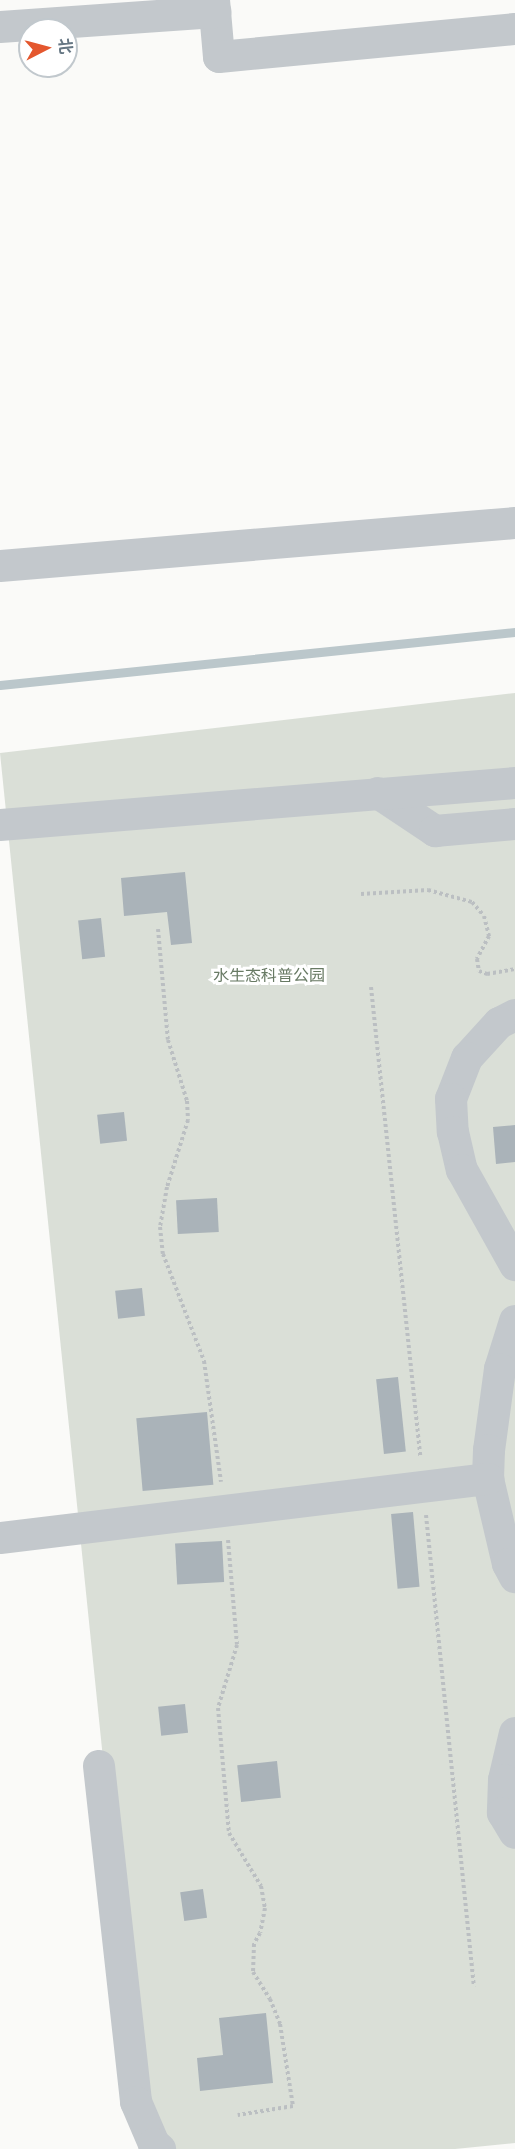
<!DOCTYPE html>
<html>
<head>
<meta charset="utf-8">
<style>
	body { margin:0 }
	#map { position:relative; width:515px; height:2149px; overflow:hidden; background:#fafaf8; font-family:Overpass,"Noto Sans SC",sans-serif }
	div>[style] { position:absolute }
	.green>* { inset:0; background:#dadfd7 }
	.stream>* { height:9px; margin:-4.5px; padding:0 4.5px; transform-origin:4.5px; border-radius:4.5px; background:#bbc7cb }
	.building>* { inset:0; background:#aab3b9; transform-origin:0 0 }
	.path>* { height:4px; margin-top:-2px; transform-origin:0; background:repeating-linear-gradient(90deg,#bbbfc2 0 3px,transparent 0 6px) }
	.minor>* { height:32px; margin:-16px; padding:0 16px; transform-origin:16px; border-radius:16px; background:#c3c8cc }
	span { translate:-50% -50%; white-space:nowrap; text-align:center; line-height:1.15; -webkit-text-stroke:6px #fff; paint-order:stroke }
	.park-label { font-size:16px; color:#687a64 }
	.north { position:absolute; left:18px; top:18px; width:60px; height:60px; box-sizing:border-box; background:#fff; border:2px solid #c1c8cd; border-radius:50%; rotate:84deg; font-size:16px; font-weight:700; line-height:24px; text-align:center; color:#657683 }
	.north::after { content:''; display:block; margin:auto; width:21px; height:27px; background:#e4572e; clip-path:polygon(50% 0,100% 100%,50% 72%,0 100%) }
</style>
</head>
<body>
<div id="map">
	<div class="green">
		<i style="clip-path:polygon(515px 693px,515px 2143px,455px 2149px,143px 2149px,0 753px)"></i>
	</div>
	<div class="stream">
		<i style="left:0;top:685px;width:518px;rotate:-5.88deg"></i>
	</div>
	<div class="building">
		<i style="clip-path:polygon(185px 872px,192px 943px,171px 945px,167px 912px,124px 916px,121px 878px)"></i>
		<i style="left:101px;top:918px;width:39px;height:23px;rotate:84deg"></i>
		<i style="left:124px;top:1112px;width:29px;height:27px;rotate:84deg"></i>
		<i style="clip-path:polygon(515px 1125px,515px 1162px,496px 1164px,493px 1127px)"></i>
		<i style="left:217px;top:1198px;width:34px;height:41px;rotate:87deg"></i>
		<i style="left:142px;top:1288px;width:28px;height:27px;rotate:84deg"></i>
		<i style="left:398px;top:1377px;width:75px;height:22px;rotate:84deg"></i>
		<i style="left:207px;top:1412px;width:73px;height:71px;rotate:85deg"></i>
		<i style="left:413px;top:1512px;width:75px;height:22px;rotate:85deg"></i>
		<i style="left:222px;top:1541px;width:41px;height:47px;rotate:87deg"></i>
		<i style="left:185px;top:1704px;width:29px;height:27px;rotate:84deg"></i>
		<i style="left:277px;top:1761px;width:37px;height:40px;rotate:84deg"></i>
		<i style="left:203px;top:1889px;width:29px;height:23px;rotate:82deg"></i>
		<i style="clip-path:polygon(266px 2013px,273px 2083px,200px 2091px,197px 2058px,223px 2055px,219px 2018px)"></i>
	</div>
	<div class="path">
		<i style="left:361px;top:894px;width:67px;rotate:-3.4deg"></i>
		<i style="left:428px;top:890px;width:46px;rotate:15.3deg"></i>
		<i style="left:472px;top:902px;width:18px;rotate:49deg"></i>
		<i style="left:484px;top:916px;width:21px;rotate:76deg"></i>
		<i style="left:489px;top:936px;width:26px;rotate:118deg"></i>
		<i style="left:477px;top:959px;width:12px;rotate:81deg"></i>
		<i style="left:479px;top:971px;width:9px;rotate:21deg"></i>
		<i style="left:487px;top:974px;width:28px;rotate:-10deg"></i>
		<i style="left:158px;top:929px;width:111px;rotate:84.9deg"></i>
		<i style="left:168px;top:1040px;width:64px;rotate:72.7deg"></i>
		<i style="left:187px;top:1101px;width:19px;rotate:87deg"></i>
		<i style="left:188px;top:1120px;width:70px;rotate:107.4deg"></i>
		<i style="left:167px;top:1187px;width:41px;rotate:99.9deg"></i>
		<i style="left:160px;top:1227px;width:27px;rotate:84deg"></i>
		<i style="left:163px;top:1254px;width:115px;rotate:69deg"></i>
		<i style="left:204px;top:1361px;width:122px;rotate:82deg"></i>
		<i style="left:371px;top:987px;width:473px;rotate:84deg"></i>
		<i style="left:426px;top:1515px;width:474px;rotate:84.2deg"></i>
		<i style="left:228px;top:1540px;width:105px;rotate:85.1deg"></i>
		<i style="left:237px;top:1645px;width:66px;rotate:106.8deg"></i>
		<i style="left:218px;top:1708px;width:125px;rotate:85deg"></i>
		<i style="left:229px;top:1833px;width:62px;rotate:58.9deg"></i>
		<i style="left:261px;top:1886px;width:22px;rotate:80deg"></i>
		<i style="left:265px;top:1908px;width:25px;rotate:101deg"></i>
		<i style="left:260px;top:1933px;width:13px;rotate:119deg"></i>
		<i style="left:254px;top:1944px;width:28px;rotate:92deg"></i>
		<i style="left:253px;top:1972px;width:32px;rotate:58deg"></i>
		<i style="left:270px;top:1999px;width:27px;rotate:68deg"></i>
		<i style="left:280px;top:2024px;width:83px;rotate:81deg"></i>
		<i style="left:293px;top:2106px;width:56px;rotate:170.7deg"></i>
	</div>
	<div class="minor">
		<i style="left:214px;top:0;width:57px;rotate:85deg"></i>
		<i style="left:219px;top:57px;width:297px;rotate:-5.4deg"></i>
		<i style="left:0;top:27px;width:216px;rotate:-4deg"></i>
		<i style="left:0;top:566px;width:517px;rotate:-4.77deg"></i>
		<i style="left:378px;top:793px;width:69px;rotate:33.7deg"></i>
		<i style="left:435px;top:831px;width:80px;rotate:-5deg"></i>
		<i style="left:0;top:825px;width:517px;rotate:-4.66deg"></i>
		<i style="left:515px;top:1015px;width:18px;rotate:153deg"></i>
		<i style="left:499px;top:1023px;width:47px;rotate:132.4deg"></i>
		<i style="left:467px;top:1058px;width:44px;rotate:111.3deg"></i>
		<i style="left:451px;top:1099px;width:33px;rotate:87deg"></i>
		<i style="left:453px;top:1132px;width:39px;rotate:77deg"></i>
		<i style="left:462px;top:1170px;width:109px;rotate:60.8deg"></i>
		<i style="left:515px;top:1321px;width:50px;rotate:107.4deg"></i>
		<i style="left:500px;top:1369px;width:82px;rotate:97.7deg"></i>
		<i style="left:489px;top:1450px;width:29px;rotate:92deg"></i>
		<i style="left:488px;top:1479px;width:87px;rotate:76.8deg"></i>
		<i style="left:508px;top:1564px;width:15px;rotate:62deg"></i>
		<i style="left:0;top:1538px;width:492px;rotate:-6.9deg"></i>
		<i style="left:515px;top:1733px;width:48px;rotate:103.2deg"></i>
		<i style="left:504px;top:1780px;width:33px;rotate:92deg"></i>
		<i style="left:503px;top:1813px;width:23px;rotate:59deg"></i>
		<i style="left:99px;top:1766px;width:338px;rotate:83.7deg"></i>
		<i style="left:136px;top:2102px;width:46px;rotate:66.8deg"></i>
		<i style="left:154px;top:2144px;width:8px;rotate:40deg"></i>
	</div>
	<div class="park-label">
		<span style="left:269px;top:977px">水生态科普公园</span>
	</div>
	<div class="north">北</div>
</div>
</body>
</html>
